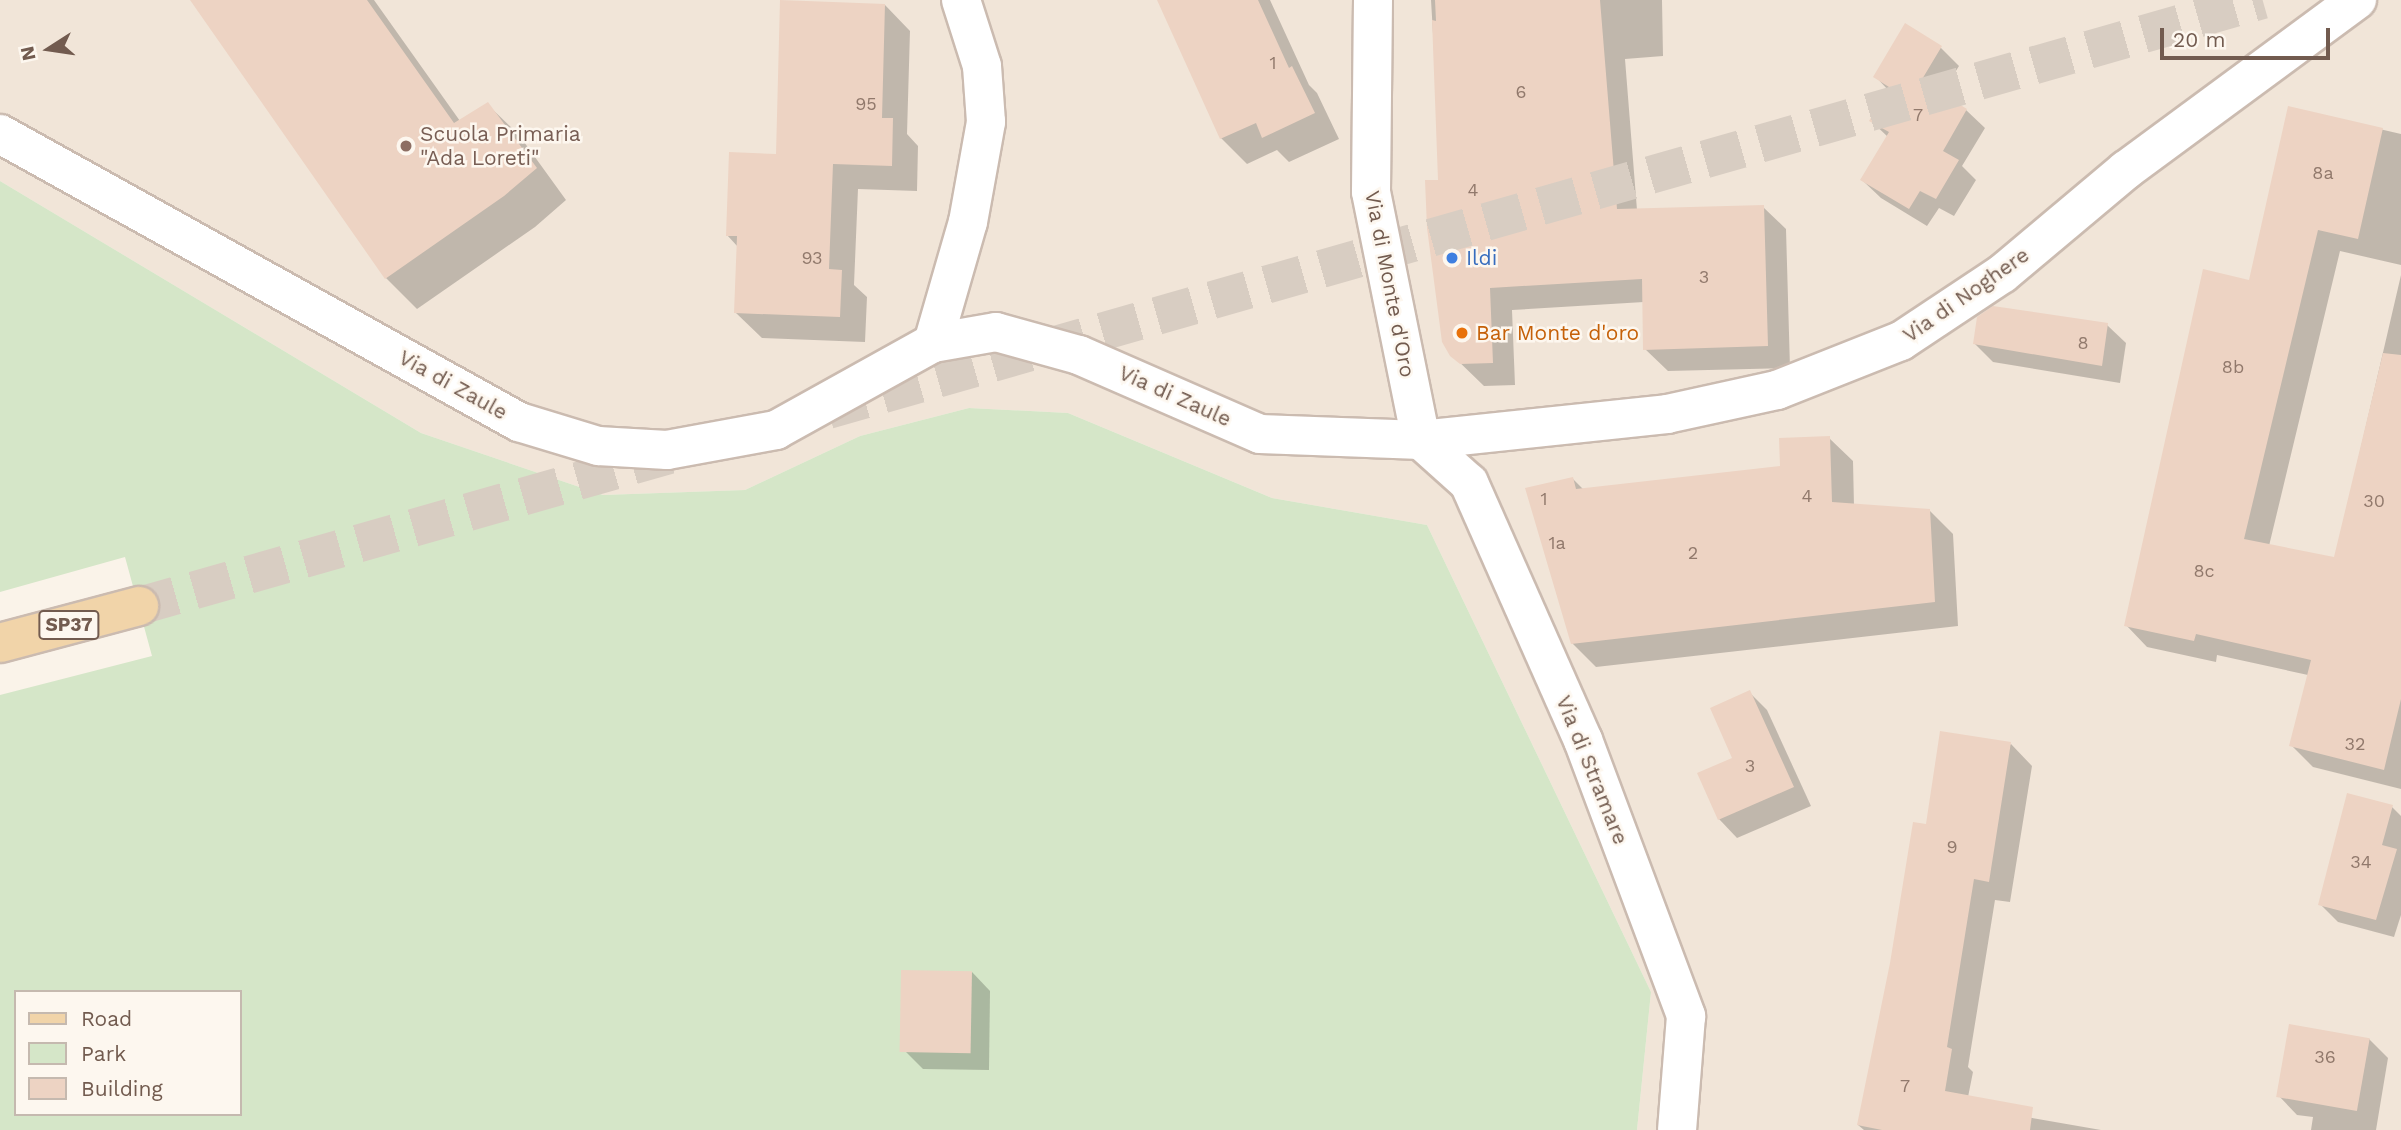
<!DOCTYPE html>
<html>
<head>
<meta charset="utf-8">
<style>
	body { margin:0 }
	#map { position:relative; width:2401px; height:1130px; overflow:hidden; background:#faf3e9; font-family:"Work Sans",sans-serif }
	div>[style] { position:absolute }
	.residential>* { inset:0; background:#f1e5d8 }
	.green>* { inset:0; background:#d5e6c8 }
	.shadow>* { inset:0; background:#0003 }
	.building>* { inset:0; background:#edd3c3; transform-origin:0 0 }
	.major-tunnel>* { height:38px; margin-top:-19px; transform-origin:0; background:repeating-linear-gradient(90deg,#d8cdc2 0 38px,transparent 0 57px) }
	.roads { filter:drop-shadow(2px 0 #cbbbb0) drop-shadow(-2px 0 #cbbbb0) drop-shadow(0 2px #cbbbb0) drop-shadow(0 -2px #cbbbb0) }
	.minor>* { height:38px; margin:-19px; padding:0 19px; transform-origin:19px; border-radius:19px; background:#fff }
	.major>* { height:38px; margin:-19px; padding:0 19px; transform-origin:19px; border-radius:19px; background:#f1d4a9 }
	.dots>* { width:19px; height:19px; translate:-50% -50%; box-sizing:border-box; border:4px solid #fdf7ef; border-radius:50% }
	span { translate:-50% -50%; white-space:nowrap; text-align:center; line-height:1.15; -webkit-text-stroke:5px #fdf7ef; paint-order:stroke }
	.number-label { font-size:18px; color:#91796c }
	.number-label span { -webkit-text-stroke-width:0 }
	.shield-label span { padding:2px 5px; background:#fdf7ef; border:2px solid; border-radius:5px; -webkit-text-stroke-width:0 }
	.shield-label { font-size:19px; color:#725b4f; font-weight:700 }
	.education-label { font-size:21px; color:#785e54 }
	.left { translate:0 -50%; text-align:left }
	.shop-label { font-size:21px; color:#366cbe }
	.street-label { font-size:21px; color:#725b4f }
	.food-label { font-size:21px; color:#c56008 }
	.legend { position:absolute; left:14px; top:990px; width:228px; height:126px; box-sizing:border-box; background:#fdf7ef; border:2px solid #c5b9af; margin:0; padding:9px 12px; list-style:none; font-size:21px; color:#725b4f }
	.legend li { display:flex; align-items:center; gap:14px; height:35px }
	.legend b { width:35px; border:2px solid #c5b9af }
	.north { position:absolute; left:14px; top:14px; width:70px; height:70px; -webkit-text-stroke:5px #fdf7ef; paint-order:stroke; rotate:258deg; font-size:19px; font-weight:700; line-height:28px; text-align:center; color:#725b4f }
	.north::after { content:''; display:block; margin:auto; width:24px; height:32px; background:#725b4f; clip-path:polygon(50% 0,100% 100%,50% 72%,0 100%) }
	.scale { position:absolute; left:2160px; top:28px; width:170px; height:32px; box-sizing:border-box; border:4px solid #725b4f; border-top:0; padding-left:9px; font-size:21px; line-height:24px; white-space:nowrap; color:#725b4f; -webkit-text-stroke:5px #fdf7ef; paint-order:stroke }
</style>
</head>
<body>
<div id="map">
	<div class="residential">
		<i style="clip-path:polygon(0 0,2401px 0,2401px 1130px,1637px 1130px,1651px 992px,1427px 525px,1272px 498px,1068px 413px,969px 408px,860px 436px,745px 490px,603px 495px,421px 433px,0 181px)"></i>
	</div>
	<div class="green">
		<i style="clip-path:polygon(evenodd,0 181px,421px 433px,603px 495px,745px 490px,860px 436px,969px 408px,1068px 413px,1272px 498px,1427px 525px,1651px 992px,1637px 1130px,0 1130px,0 695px,152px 656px,125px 557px,0 592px,0 181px,16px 992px,240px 992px,240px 1114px,16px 1114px,16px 992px)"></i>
	</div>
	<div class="shadow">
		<i style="clip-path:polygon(192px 0,374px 0,460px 121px,487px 104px,519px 135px,566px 200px,535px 227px,417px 309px,386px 278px)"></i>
		<i style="clip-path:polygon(1159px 0,1270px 0,1309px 85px,1317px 93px,1339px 139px,1289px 162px,1277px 150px,1247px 164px,1221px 138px)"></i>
		<i style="clip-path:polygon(1431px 0,1662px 0,1663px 56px,1625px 59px,1637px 210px,1763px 207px,1786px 229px,1790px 368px,1668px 371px,1645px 349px,1644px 302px,1512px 310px,1515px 385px,1484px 386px,1452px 355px)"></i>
		<i style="clip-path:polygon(885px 5px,910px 31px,907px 134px,918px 146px,917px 191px,858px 189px,854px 285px,867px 297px,865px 342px,762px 338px,736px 313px,738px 247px,727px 235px,778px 156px)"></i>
		<i style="clip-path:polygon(1940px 47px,1959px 66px,1941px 95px,1966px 110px,1985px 128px,1962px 166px,1976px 180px,1954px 216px,1939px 208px,1927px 226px,1881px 198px,1862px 180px,1888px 137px,1871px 121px,1889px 91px,1875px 76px)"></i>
		<i style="clip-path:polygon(2289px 108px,2401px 134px,2401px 265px,2340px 251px,2269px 546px,2335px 559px,2401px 275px,2401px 789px,2313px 767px,2291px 745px,2308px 675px,2217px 655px,2216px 662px,2147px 647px,2126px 625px,2251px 282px)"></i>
		<i style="clip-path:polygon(2107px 325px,2126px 343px,2120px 383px,1993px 362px,1975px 344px)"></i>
		<i style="clip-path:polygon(1829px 438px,1853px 461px,1854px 506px,1929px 510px,1953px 534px,1958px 626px,1596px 667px,1572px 643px,1573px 479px,1584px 490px,1782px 467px)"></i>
		<i style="clip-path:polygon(1749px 692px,1767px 710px,1811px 806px,1737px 838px,1719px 819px)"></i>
		<i style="clip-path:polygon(2011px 744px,2032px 766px,2010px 902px,1995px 900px,1968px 1067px,1973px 1072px,1968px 1097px,1998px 1112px,2101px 1130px,1864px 1130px,1858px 1125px,1927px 826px)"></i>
		<i style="clip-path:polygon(2392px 807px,2401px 816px,2401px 915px,2394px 937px,2338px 922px,2320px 904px)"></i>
		<i style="clip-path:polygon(972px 972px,990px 991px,989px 1070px,923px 1069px,905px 1051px)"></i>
		<i style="clip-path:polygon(2369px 1039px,2388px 1058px,2376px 1130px,2311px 1130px,2313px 1117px,2297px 1115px,2279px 1096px)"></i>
	</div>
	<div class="building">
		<i style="clip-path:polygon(190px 0,367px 0,454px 123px,488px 102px,537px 168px,504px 196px,385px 279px)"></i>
		<i style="clip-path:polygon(780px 0,885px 4px,882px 118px,893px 118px,892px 166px,833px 164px,829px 269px,842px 270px,840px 317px,734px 313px,737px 236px,726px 236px,729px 152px,776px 154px)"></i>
		<i style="clip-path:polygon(1157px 0,1258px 0,1289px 68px,1292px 66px,1315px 113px,1262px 138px,1256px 123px,1220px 139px)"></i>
		<i style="clip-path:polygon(1435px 0,1600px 0,1617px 209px,1764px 205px,1768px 346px,1643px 350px,1642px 279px,1490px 288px,1493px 363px,1460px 364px,1450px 356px,1442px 342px,1427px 228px,1425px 180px,1438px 180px,1432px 20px,1436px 21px)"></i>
		<i style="clip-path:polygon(1905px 23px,1942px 46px,1921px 81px,1967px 109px,1943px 151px,1959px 160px,1936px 199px,1920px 191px,1909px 209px,1860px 180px,1889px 132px,1869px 121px,1889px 87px,1873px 77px)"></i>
		<i style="clip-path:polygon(2288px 106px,2383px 128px,2358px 239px,2318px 230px,2244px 539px,2334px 557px,2383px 353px,2401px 355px,2401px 699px,2384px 770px,2289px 746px,2311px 660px,2196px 634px,2194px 641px,2124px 626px,2203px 269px,2249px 280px)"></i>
		<i style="clip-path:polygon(1993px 306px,2108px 323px,2102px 366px,1973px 344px,1977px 317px)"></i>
		<i style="clip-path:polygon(1830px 436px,1832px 502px,1930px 509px,1935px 602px,1571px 644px,1525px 488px,1573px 477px,1576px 489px,1780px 466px,1779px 438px)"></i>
		<i style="clip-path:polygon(1750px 690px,1794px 787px,1718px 820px,1697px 773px,1732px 758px,1710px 708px)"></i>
		<i style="clip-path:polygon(1940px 731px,2011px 742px,1989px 882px,1974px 879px,1947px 1047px,1952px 1049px,1945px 1091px,2033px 1107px,2030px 1130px,1882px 1130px,1857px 1125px,1890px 963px,1913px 822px,1926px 824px)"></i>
		<i style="clip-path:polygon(2347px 793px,2393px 805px,2382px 845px,2397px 849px,2376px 920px,2318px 905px)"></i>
		<i style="left:901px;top:970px;width:71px;height:82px;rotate:1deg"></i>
		<i style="left:2289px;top:1024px;width:82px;height:74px;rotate:10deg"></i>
	</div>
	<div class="major-tunnel">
		<i style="left:828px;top:410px;width:1492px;rotate:-15.95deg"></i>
		<i style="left:139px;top:606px;width:558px;rotate:-15.9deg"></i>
	</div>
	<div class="roads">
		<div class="minor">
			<i style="left:1373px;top:0;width:192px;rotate:90.6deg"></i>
			<i style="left:1371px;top:192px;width:253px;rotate:78.6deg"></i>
			<i style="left:0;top:134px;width:594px;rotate:29.03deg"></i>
			<i style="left:519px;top:422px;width:83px;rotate:16.9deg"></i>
			<i style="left:598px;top:446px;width:69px;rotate:3.3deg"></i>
			<i style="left:667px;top:450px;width:111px;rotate:-10.4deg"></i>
			<i style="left:776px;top:430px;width:179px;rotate:-29deg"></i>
			<i style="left:933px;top:343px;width:64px;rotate:-9.9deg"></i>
			<i style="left:996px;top:332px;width:86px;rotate:15.5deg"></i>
			<i style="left:1079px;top:355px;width:197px;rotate:23.6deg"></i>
			<i style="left:1260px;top:434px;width:161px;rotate:2.1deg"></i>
			<i style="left:1421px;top:440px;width:247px;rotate:-6deg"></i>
			<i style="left:1667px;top:414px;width:113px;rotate:-12.3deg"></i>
			<i style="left:1777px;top:390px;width:133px;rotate:-21.6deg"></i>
			<i style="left:1901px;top:341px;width:121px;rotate:-33.6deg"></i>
			<i style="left:2002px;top:274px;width:162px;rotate:-40deg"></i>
			<i style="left:2126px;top:170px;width:287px;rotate:-36.4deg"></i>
			<i style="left:933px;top:343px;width:126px;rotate:-73.9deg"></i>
			<i style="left:968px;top:222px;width:102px;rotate:-79.8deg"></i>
			<i style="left:986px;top:122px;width:56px;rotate:-94.1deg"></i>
			<i style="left:982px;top:66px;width:69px;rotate:-107.7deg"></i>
			<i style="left:1421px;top:440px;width:64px;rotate:41.9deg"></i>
			<i style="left:1469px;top:483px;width:281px;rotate:66.1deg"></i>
			<i style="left:1583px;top:740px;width:295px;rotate:69.5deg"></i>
			<i style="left:1686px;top:1016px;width:114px;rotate:94.5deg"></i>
		</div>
		<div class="major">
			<i style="left:0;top:643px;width:144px;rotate:-14.9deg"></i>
		</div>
	</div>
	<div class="dots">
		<i style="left:406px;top:146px;background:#8d6e63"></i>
		<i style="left:1452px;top:258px;background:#3f7fe0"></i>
		<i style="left:1462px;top:333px;background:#e8710a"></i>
	</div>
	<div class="number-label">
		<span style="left:1273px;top:63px">1</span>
		<span style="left:1521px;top:92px">6</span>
		<span style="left:866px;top:104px">95</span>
		<span style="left:1918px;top:115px">7</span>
		<span style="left:2323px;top:173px">8a</span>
		<span style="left:1473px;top:190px">4</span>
		<span style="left:812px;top:258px">93</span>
		<span style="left:1704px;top:277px">3</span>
		<span style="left:2083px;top:343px">8</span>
		<span style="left:2233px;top:367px">8b</span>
		<span style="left:1807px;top:496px">4</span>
		<span style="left:1544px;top:499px">1</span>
		<span style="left:2374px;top:501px">30</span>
		<span style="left:1557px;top:543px">1a</span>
		<span style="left:1693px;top:553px">2</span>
		<span style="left:2204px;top:571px">8c</span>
		<span style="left:2355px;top:744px">32</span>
		<span style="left:1750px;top:766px">3</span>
		<span style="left:1952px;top:847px">9</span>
		<span style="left:2361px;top:862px">34</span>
		<span style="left:2325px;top:1057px">36</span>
		<span style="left:1905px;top:1086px">7</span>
	</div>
	<div class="shield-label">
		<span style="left:69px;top:625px">SP37</span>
	</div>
	<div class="education-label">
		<span class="left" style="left:420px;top:146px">Scuola Primaria<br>"Ada Loreti"</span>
	</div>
	<div class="shop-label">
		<span class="left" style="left:1466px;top:258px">Ildi</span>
	</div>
	<div class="street-label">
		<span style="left:1390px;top:284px;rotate:79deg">Via di Monte d'Oro</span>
		<span style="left:1966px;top:295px;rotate:-35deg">Via di Noghere</span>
		<span style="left:453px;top:385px;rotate:29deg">Via di Zaule</span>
		<span style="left:1175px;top:396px;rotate:24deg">Via di Zaule</span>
		<span style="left:1592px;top:770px;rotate:68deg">Via di Stramare</span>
	</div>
	<div class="food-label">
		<span class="left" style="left:1476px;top:333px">Bar Monte d'oro</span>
	</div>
	<ul class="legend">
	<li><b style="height:9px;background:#f1d4a9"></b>Road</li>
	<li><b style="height:19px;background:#d5e6c8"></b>Park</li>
	<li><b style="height:19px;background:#edd3c3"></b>Building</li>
	</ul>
	<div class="north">N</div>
	<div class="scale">20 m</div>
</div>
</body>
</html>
